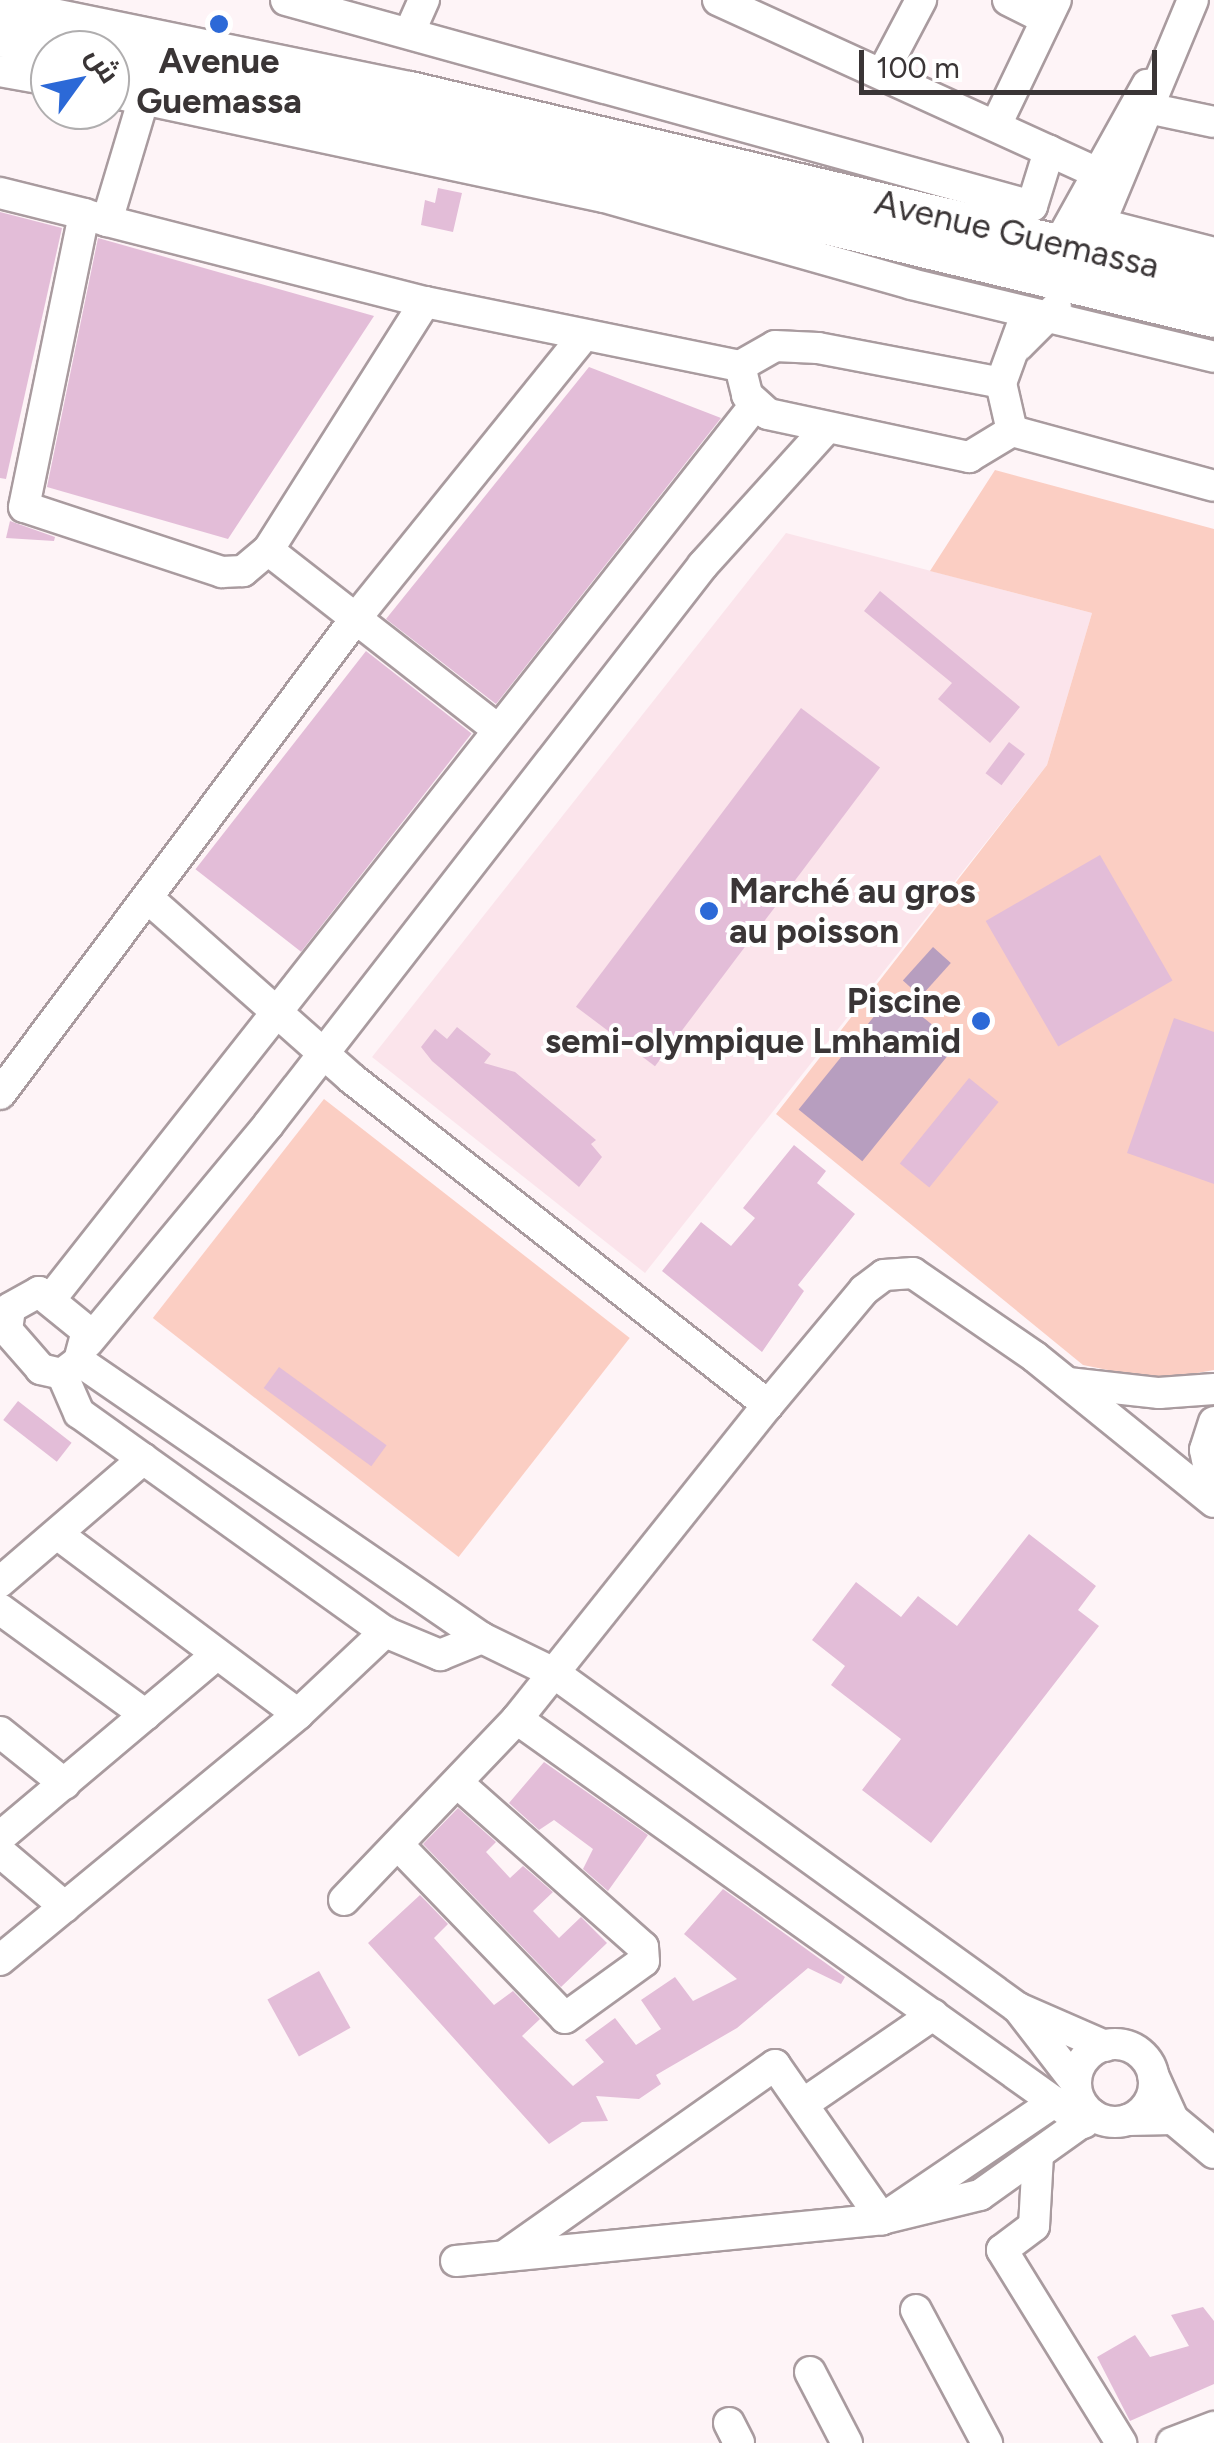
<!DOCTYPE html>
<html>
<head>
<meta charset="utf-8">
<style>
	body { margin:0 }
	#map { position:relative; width:1214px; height:2443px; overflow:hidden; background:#fef4f7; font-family:Figtree,Cairo,sans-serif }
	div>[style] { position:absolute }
	.built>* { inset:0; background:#fbe4eb }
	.green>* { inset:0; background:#fbcec3; transform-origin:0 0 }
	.water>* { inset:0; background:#b79ebf; transform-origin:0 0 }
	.building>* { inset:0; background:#e3bdd8; transform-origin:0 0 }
	.roads { filter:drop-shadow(2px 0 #a99b9f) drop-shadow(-2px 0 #a99b9f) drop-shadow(0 2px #a99b9f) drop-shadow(0 -2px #a99b9f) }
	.minor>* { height:30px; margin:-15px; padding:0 15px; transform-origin:15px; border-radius:15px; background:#fff }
	.minor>.ring { margin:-15px; padding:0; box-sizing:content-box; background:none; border:30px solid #fff; border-radius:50% }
	.major>* { height:38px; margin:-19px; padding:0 19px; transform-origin:19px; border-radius:19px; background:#fff }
	.dots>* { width:28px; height:28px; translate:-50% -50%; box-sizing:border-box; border:5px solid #fff; border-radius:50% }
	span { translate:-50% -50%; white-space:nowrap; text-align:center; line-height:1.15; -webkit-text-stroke:8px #fff; paint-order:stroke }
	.poi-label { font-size:35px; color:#3a3536; font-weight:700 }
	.left { translate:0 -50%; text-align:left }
	.right { translate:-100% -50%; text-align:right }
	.street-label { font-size:35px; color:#3a3536 }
	.north { position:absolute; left:30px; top:30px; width:100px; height:100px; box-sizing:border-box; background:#fff; border:2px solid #b0aeaf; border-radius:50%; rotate:57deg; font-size:28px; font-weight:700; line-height:40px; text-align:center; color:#3a3536 }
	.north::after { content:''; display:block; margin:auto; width:35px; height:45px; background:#2c69d7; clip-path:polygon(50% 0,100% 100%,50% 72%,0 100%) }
	.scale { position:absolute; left:859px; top:50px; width:298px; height:45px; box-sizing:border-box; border:5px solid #3a3536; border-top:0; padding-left:12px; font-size:30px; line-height:35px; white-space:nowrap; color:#3a3536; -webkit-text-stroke:8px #fff; paint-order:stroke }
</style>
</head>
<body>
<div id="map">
	<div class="built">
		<i style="clip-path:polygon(786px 533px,1092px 613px,1047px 765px,645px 1273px,372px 1057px)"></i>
	</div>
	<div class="green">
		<i style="clip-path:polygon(995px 470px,1214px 529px,1214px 1370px,1158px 1380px,1083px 1365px,776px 1114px,1047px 765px,1092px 613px,930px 571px)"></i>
		<i style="left:324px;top:1099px;width:388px;height:278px;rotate:38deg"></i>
	</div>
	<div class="water">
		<i style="left:933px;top:947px;width:24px;height:45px;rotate:42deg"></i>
		<i style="left:893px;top:993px;width:82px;height:150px;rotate:39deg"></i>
	</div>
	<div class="building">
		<i style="clip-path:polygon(438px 188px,462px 193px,453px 232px,421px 225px,425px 200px,435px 203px)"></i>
		<i style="clip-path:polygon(0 212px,62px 228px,6px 479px,0 478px)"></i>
		<i style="clip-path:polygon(98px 238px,374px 316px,228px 539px,47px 487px)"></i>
		<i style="clip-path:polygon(589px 367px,721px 418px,496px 704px,386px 619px)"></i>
		<i style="clip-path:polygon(10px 521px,55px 537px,54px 541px,6px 538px)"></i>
		<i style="clip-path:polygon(880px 591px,1020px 707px,990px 743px,938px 699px,952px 683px,864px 611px)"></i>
		<i style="left:366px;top:651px;width:134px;height:277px;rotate:38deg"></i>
		<i style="left:801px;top:708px;width:99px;height:374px;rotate:37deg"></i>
		<i style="left:1009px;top:742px;width:20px;height:39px;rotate:37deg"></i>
		<i style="left:1100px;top:855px;width:145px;height:132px;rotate:60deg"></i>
		<i style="clip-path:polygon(1174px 1018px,1214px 1032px,1214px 1184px,1127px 1153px)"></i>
		<i style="clip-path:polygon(457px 1027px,491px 1054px,484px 1063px,515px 1072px,596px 1140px,591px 1144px,602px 1157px,579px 1187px,432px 1061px,421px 1047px,435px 1029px,447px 1039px)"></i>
		<i style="left:969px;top:1078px;width:38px;height:110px;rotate:39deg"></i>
		<i style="clip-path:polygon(794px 1145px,826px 1171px,817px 1183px,855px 1214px,798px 1285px,804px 1291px,762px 1352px,662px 1271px,701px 1222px,731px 1246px,755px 1218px,743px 1208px)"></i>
		<i style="left:279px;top:1367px;width:133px;height:26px;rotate:36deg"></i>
		<i style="left:18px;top:1401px;width:68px;height:24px;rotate:38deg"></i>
		<i style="clip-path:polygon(1029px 1534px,1096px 1586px,1078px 1610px,1099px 1626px,931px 1843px,862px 1790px,901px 1739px,831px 1685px,845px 1666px,812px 1640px,856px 1582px,901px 1617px,918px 1596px,957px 1626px)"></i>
		<i style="clip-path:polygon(544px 1762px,648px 1835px,608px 1891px,583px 1869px,593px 1849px,554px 1820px,539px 1830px,509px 1803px)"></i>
		<i style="clip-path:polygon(458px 1808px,496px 1842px,486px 1852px,510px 1878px,523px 1866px,553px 1892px,533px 1911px,559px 1938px,581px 1917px,607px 1943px,561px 1987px,423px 1844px)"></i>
		<i style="clip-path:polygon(723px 1889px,845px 1977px,841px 1984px,808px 1968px,737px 2028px,656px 2075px,661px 2084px,639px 2099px,596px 2096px,608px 2121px,582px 2122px,549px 2144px,368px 1943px,420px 1895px,448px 1924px,434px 1938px,494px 2005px,513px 1991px,540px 2019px,522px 2036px,573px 2086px,604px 2062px,585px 2040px,615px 2018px,636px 2045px,661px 2029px,641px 2000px,675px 1977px,693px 2001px,737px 1979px,684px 1934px)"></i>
		<i style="left:319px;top:1971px;width:65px;height:59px;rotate:61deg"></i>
		<i style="clip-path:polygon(1203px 2307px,1214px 2321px,1214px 2384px,1130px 2421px,1097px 2357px,1135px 2335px,1150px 2357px,1189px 2346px,1171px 2315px)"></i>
	</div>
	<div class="roads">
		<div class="minor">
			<i style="left:286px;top:0;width:774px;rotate:15.44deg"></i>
			<i style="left:1032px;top:206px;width:58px;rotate:-72.8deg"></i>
			<i style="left:718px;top:0;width:415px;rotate:24.5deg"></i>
			<i style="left:1008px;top:0;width:42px;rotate:26.6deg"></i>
			<i style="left:411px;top:29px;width:32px;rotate:-66deg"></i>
			<i style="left:0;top:71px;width:51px;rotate:10.2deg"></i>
			<i style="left:882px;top:74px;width:84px;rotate:-62.2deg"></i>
			<i style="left:110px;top:92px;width:505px;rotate:12deg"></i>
			<i style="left:604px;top:197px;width:319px;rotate:15.8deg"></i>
			<i style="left:911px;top:284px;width:312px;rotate:13.5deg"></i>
			<i style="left:1152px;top:109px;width:63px;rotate:11.8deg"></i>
			<i style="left:997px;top:123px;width:136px;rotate:-64.4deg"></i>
			<i style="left:0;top:193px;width:87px;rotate:14deg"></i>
			<i style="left:107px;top:221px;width:328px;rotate:14.3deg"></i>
			<i style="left:425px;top:302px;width:294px;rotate:122.3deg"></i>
			<i style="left:268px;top:550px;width:33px;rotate:140deg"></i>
			<i style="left:243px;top:571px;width:21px;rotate:177deg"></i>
			<i style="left:222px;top:572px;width:208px;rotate:-161.8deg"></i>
			<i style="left:24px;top:507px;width:299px;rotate:-78.4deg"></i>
			<i style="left:84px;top:214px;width:24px;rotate:17deg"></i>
			<i style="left:107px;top:221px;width:128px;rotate:-73.3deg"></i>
			<i style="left:1101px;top:224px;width:117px;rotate:14.4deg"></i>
			<i style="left:1048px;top:263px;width:204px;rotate:-60.9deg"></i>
			<i style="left:1081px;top:269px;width:291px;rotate:-67.4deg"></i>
			<i style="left:425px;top:302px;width:321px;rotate:11.5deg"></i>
			<i style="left:1018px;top:346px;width:54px;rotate:-45deg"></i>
			<i style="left:740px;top:366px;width:30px;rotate:76deg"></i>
			<i style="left:747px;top:395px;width:28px;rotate:42deg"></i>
			<i style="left:768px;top:414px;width:206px;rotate:12.1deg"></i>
			<i style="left:969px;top:457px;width:50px;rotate:-31.2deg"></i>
			<i style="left:1012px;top:431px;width:49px;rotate:-102.9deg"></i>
			<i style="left:740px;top:366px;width:40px;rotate:-29.7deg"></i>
			<i style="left:775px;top:346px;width:43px;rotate:2.7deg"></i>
			<i style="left:818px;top:348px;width:186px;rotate:10.8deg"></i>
			<i style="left:1001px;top:383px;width:59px;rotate:-70deg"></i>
			<i style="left:1012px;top:431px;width:209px;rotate:15.2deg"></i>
			<i style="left:268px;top:550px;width:289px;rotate:38deg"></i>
			<i style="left:151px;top:901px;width:267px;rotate:41.5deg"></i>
			<i style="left:351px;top:1078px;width:530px;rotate:38.1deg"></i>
			<i style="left:768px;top:1405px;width:150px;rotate:-50.1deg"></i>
			<i style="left:864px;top:1290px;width:25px;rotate:-37deg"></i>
			<i style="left:884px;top:1275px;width:29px;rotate:-4deg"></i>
			<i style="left:913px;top:1273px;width:148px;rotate:34.5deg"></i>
			<i style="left:1035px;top:1357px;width:230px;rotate:39deg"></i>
			<i style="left:0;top:1094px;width:594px;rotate:-53.21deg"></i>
			<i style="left:356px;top:618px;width:363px;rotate:-51.1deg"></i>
			<i style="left:39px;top:1292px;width:62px;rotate:39.1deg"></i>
			<i style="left:87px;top:1331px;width:31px;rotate:105deg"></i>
			<i style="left:79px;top:1361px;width:21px;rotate:143deg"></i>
			<i style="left:62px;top:1374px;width:22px;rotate:-167deg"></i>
			<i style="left:41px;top:1369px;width:52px;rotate:-131.1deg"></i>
			<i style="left:7px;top:1330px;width:22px;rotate:-82deg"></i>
			<i style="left:10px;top:1308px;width:33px;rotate:-29deg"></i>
			<i style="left:53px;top:1296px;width:1133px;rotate:-51.77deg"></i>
			<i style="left:88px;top:1342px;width:282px;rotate:-50.3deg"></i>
			<i style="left:268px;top:1125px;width:709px;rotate:-52.16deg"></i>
			<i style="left:703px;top:565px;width:185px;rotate:-47.9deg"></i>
			<i style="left:79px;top:1361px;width:489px;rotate:34.5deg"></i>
			<i style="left:482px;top:1638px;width:80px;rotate:25.9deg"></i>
			<i style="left:554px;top:1673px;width:572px;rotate:35.83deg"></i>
			<i style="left:1068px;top:1383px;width:92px;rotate:6.3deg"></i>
			<i style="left:1159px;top:1393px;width:55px;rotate:-4.2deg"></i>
			<i style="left:1214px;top:1422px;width:29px;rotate:108deg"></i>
			<i style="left:1205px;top:1450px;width:45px;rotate:78.4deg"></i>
			<i style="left:60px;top:1536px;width:297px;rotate:36.8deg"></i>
			<i style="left:0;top:1582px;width:189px;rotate:-40.7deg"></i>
			<i style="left:0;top:1609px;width:180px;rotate:36deg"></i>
			<i style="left:385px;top:1632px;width:60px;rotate:22.7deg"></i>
			<i style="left:440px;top:1655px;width:45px;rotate:-22deg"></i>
			<i style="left:517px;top:1719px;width:696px;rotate:35.47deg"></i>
			<i style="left:0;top:1732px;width:83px;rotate:38.7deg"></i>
			<i style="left:0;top:1837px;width:282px;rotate:-40.1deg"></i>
			<i style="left:401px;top:1848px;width:236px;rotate:46deg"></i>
			<i style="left:565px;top:2018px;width:97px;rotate:-35.8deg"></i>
			<i style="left:644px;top:1961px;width:14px;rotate:-94deg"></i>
			<i style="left:643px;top:1947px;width:244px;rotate:-138.5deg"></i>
			<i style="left:0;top:1852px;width:85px;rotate:40.2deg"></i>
			<i style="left:344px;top:1900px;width:250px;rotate:-46.3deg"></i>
			<i style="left:517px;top:1719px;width:402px;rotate:-51.4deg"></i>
			<i style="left:0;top:1960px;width:386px;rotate:-39.5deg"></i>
			<i style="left:298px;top:1714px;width:120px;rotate:-43.3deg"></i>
			<i style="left:385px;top:1632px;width:376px;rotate:-144.4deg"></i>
			<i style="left:79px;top:1413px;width:43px;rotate:-113.6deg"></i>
			<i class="ring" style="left:1076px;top:2044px;width:48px;height:48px"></i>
			<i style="left:1076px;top:2083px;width:95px;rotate:-127.7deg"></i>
			<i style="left:1018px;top:2008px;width:95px;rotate:23.6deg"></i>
			<i style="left:803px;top:2104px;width:158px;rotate:-34.4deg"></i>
			<i style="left:1173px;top:2119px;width:53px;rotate:39.7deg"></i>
			<i style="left:1128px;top:2120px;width:45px;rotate:-1.3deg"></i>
			<i style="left:1173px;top:2119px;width:48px;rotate:-114.4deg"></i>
			<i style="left:1038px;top:2155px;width:71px;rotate:93.2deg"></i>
			<i style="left:1034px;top:2226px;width:40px;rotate:143deg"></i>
			<i style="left:1002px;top:2250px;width:227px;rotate:58.3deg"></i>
			<i style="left:507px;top:2254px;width:328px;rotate:-35.2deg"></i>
			<i style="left:775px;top:2065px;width:188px;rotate:55.2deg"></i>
			<i style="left:882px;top:2219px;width:208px;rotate:-34.2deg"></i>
			<i style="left:456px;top:2261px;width:428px;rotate:-5.6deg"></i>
			<i style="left:882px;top:2219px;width:101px;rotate:-13.8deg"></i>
			<i style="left:980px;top:2195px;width:138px;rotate:-35.5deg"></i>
			<i style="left:916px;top:2310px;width:151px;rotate:61.9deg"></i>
			<i style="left:810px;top:2372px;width:80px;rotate:62.5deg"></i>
			<i style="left:729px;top:2423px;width:22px;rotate:63deg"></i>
			<i style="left:1172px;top:2443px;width:45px;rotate:-20.9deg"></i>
		</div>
		<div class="major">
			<i style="left:0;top:7px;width:419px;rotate:11.6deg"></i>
			<i style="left:410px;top:91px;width:826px;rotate:13.3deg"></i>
			<i style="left:0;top:37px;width:60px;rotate:12.4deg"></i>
			<i style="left:110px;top:61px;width:303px;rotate:12deg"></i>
			<i style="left:406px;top:124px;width:831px;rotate:13.5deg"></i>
		</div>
	</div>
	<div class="dots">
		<i style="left:219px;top:24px;background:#2c69d7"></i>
		<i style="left:709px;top:911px;background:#2c69d7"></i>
		<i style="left:981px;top:1021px;background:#2c69d7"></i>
	</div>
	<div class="poi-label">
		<span style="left:219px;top:81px">Avenue<br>Guemassa</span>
		<span class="left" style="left:729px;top:911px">Marché au gros<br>au poisson</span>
		<span class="right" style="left:961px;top:1021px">Piscine<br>semi-olympique Lmhamid</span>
	</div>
	<div class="street-label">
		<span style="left:1017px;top:234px;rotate:13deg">Avenue Guemassa</span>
	</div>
	<div class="north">ش</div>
	<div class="scale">100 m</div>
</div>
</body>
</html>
